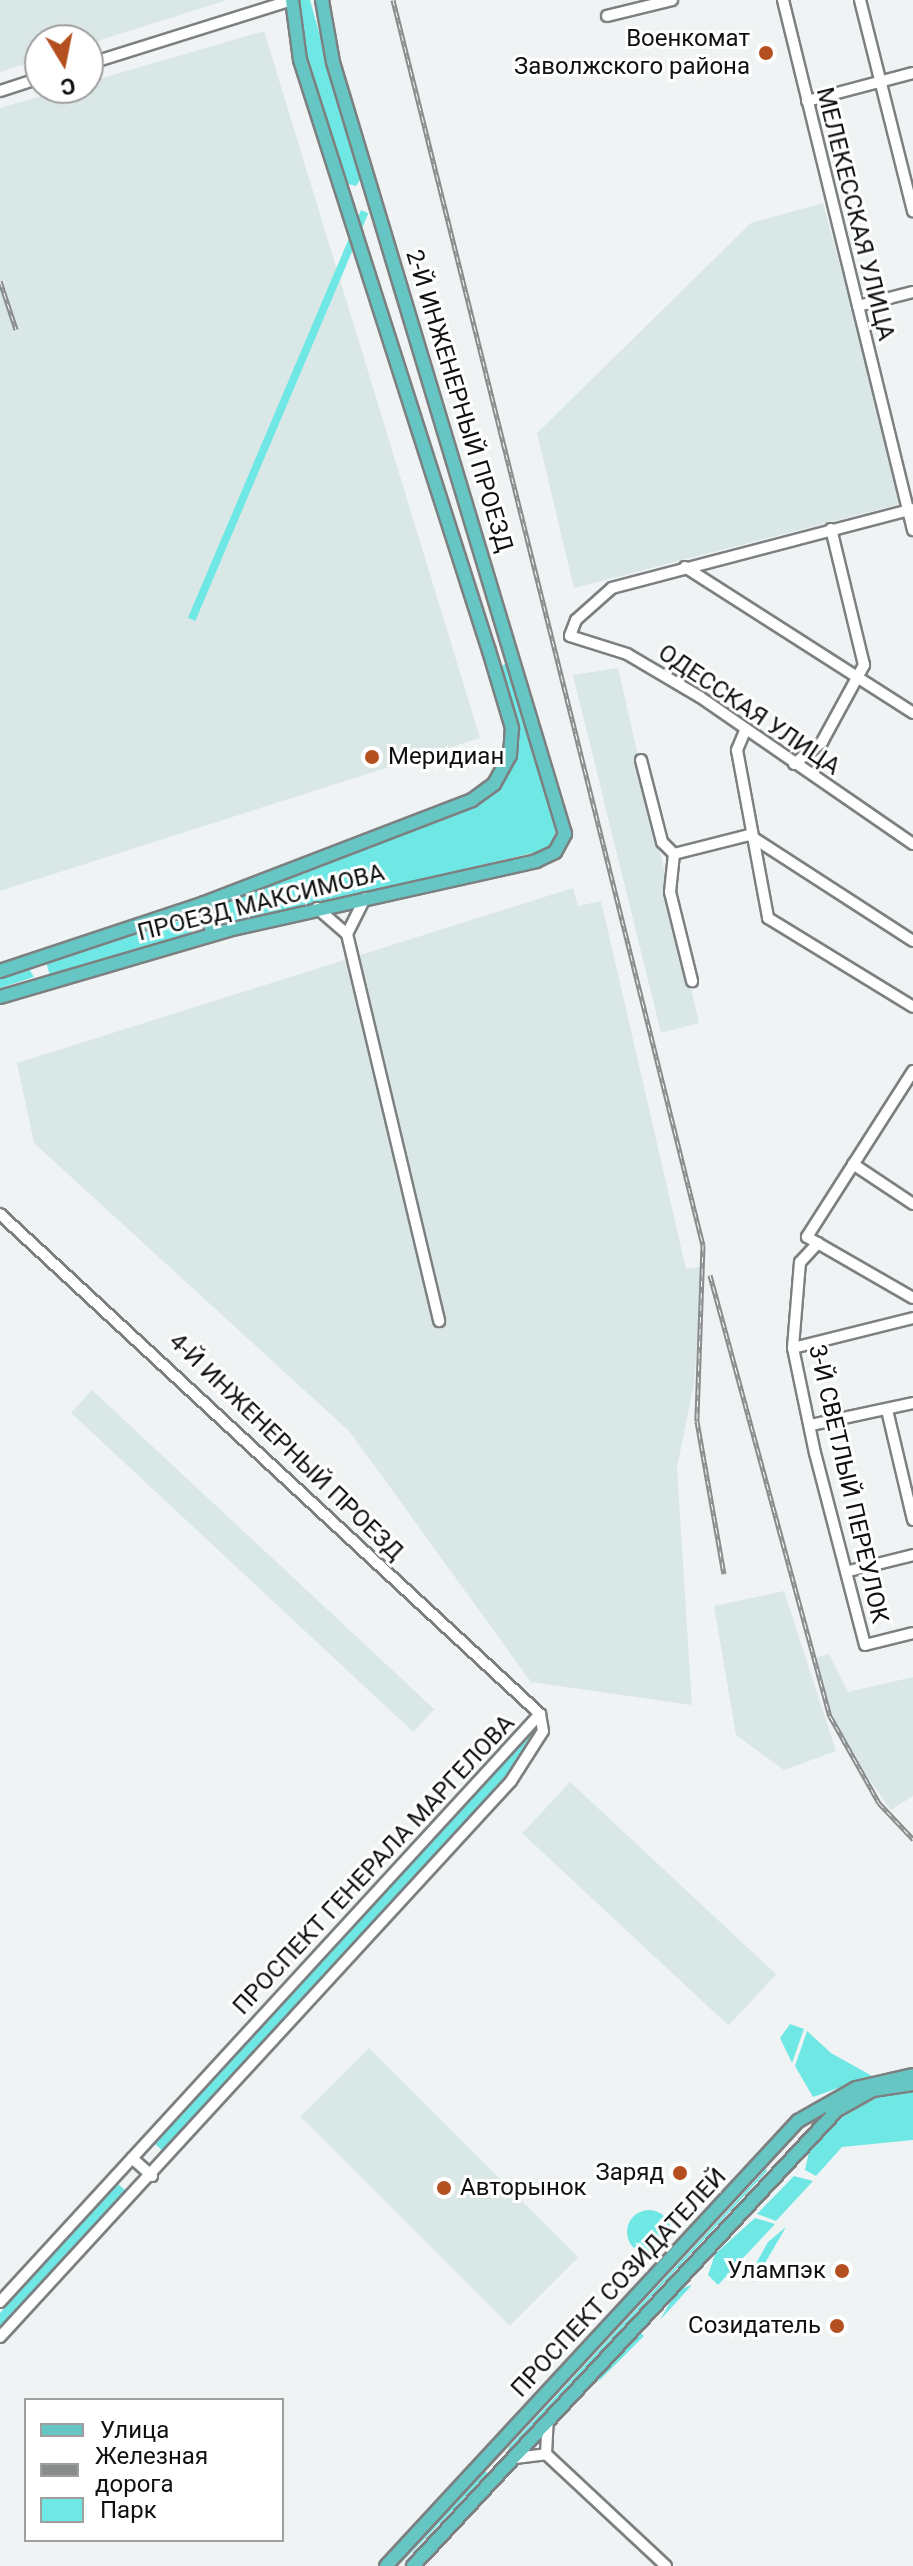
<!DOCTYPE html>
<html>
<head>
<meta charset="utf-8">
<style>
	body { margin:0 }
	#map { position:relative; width:913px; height:2566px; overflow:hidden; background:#eff3f3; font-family:Roboto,sans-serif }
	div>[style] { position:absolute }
	.built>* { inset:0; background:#dae7e7; transform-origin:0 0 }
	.green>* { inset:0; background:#6fe8e5; transform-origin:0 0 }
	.round { border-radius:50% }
	.roads { filter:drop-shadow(2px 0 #7c8080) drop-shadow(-2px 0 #7c8080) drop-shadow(0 2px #7c8080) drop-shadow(0 -2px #7c8080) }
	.minor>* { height:10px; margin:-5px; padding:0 5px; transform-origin:5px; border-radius:5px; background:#fff }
	.major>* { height:12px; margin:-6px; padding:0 6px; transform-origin:6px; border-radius:6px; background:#66c6c4 }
	.rail>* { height:5px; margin-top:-2.5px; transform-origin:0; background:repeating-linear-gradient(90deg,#fff 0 6px,#898c8c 0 12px); box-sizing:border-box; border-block:2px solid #898c8c }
	.dots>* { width:22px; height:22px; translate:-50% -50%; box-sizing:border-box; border:4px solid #fff; border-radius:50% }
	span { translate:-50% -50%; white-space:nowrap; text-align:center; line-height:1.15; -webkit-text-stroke:6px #fff; paint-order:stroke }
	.poi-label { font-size:24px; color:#0f1010 }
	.right { translate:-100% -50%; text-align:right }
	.left { translate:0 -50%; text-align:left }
	.street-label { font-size:24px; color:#0f1010 }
	.legend { position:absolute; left:24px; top:2398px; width:260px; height:144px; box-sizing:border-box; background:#fff; border:2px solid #9f9f9f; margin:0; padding:10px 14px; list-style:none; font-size:24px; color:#0f1010 }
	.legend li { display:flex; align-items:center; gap:16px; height:40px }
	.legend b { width:40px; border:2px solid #9f9f9f }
	.north { position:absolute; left:24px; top:24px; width:80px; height:80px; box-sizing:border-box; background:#fff; border:2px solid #9f9f9f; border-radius:50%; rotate:170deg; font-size:22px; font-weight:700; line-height:32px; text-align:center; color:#0f1010 }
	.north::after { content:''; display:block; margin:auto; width:28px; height:36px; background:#b44f20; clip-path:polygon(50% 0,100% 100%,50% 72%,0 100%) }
</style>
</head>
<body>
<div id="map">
	<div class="built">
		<i style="clip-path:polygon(0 0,227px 0,88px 44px,40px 40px,40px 59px,0 72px)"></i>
		<i style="clip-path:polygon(264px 31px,480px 738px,0 891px,0 108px)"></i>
		<i style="clip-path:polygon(823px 203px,904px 503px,574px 588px,537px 433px,751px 223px)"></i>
		<i style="clip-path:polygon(618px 668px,699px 1023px,661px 1033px,573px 675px)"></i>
		<i style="clip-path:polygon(573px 888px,578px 906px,601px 901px,686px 1269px,702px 1267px,694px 1384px,677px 1467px,692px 1705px,531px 1682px,350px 1432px,34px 1143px,17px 1063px)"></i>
		<i style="left:92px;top:1390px;width:468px;height:31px;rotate:43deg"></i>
		<i style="clip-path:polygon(784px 1591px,836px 1751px,784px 1770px,736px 1735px,714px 1606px)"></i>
		<i style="clip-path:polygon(829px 1654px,848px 1692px,913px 1677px,913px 1796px,891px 1810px,840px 1738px,814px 1658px)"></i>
		<i style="left:570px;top:1782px;width:282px;height:70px;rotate:43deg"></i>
		<i style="left:369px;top:2048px;width:296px;height:97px;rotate:45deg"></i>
	</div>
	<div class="green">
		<i style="clip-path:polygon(298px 0,310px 0,360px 180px,356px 186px,348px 184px,306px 52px)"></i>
		<i style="left:361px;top:210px;width:8px;height:443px;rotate:23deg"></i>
		<i style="clip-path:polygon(508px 662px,558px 826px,549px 849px,234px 923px,225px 919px,228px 902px,496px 791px,518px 744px,500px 667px)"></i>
		<i style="clip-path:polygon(194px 917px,199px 925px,185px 937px,50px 976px,46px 962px,56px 956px)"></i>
		<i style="clip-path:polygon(29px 969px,34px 977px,0 988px,0 978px)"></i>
		<i style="clip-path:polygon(534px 1731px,495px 1792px,164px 2152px,155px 2144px)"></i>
		<i style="clip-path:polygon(790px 2024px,804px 2029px,792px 2063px,780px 2038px)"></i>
		<i style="clip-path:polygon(807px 2031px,831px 2053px,872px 2076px,813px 2097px,795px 2066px)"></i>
		<i style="clip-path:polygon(913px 2090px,913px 2140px,842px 2147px,816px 2176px,805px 2170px,810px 2147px,845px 2115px,882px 2095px)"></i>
		<i style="clip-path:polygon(766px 2169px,767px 2171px,508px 2452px,509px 2447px)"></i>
		<i style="clip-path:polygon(794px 2176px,813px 2181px,776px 2221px,757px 2214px)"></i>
		<i style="clip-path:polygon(118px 2184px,129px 2193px,0 2330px,0 2313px)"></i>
		<i class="round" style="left:627px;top:2210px;width:44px;height:44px"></i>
		<i style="clip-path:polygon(755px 2218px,775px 2224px,718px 2285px,708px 2275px,715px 2254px)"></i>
		<i style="clip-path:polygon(786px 2227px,754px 2282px,748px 2278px,768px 2242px)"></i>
		<i style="clip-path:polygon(692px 2285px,660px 2320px,677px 2290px)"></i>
		<i style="left:639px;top:2331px;width:7px;height:63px;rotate:45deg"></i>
		<i style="clip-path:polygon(484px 2471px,488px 2473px,399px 2566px,407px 2557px)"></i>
	</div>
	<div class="roads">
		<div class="minor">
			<i style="left:783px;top:0;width:546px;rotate:76.22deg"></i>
			<i style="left:860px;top:0;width:218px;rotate:75.9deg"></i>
			<i style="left:607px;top:16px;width:67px;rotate:-13.8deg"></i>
			<i style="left:88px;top:64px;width:214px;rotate:-17.4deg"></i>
			<i style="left:0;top:91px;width:42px;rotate:-18deg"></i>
			<i style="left:807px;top:101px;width:110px;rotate:-14.8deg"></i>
			<i style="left:858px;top:306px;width:57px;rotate:-14.3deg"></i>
			<i style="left:913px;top:509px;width:311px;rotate:165.3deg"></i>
			<i style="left:612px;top:588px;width:48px;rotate:138.4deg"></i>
			<i style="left:576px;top:620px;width:17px;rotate:111deg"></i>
			<i style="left:570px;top:636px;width:60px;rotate:17.5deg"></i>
			<i style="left:627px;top:654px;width:85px;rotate:30.5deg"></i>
			<i style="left:700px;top:697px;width:259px;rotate:34.6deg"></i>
			<i style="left:685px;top:567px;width:271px;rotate:32.6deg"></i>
			<i style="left:745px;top:731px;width:21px;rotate:113deg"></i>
			<i style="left:737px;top:750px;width:171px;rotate:79.5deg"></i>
			<i style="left:768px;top:918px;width:170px;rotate:31.5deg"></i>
			<i style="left:641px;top:760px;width:85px;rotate:75.6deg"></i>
			<i style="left:662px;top:842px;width:17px;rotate:45deg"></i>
			<i style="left:674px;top:854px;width:38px;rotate:96deg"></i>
			<i style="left:670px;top:892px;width:92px;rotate:76.1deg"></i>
			<i style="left:794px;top:764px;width:36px;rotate:-38deg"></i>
			<i style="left:822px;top:742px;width:88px;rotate:-61.4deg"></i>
			<i style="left:864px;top:665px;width:140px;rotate:-103.6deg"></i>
			<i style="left:674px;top:854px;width:77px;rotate:-14.2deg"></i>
			<i style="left:749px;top:835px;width:195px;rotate:32.9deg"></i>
			<i style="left:317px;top:908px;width:40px;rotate:41deg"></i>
			<i style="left:347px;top:934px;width:398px;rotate:76.6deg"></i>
			<i style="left:347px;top:934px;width:40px;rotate:-63.4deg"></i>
			<i style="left:913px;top:1071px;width:197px;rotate:122.6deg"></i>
			<i style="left:807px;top:1237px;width:122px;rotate:29.9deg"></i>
			<i style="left:853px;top:1164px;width:72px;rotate:33.7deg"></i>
			<i style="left:0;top:1214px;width:736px;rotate:42.8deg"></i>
			<i style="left:818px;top:1243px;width:26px;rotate:133deg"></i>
			<i style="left:800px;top:1262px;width:86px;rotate:94.7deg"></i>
			<i style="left:793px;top:1348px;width:107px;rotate:78.2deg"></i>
			<i style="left:815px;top:1453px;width:198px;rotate:75.4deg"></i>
			<i style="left:865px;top:1645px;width:49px;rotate:-14deg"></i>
			<i style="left:793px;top:1348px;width:124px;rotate:-14deg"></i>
			<i style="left:887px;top:1410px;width:113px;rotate:76.7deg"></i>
			<i style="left:811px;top:1425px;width:104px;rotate:-12.2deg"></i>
			<i style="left:849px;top:1571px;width:66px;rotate:-14deg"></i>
			<i style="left:132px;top:2158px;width:27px;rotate:42deg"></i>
			<i style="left:0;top:2302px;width:798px;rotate:-47.44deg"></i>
			<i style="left:0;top:2337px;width:755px;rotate:-47.41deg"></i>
			<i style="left:511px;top:1781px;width:59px;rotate:-57.4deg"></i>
			<i style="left:543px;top:1731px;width:17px;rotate:-100deg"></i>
			<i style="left:546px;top:2454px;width:33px;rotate:-87deg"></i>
			<i style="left:515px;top:2458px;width:31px;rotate:-7deg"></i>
			<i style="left:546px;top:2454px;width:164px;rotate:43deg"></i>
		</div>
		<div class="major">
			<i style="left:204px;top:903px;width:32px;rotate:74deg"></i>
			<i style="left:0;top:971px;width:215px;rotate:-18.4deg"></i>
			<i style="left:204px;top:903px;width:287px;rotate:-21deg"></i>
			<i style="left:472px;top:800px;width:27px;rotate:-36deg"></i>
			<i style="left:494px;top:784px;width:33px;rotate:-61deg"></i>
			<i style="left:510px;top:755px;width:27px;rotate:-86deg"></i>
			<i style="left:512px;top:728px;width:80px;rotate:-106.6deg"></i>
			<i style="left:489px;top:651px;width:620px;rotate:-107.73deg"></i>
			<i style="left:300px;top:60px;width:61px;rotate:-97.6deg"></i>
			<i style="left:0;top:997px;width:243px;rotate:-16.3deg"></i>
			<i style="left:233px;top:929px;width:311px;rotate:-12.6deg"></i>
			<i style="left:536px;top:861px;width:21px;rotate:-25deg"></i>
			<i style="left:555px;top:852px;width:21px;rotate:-61deg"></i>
			<i style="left:565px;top:834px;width:806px;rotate:-106.73deg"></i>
			<i style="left:333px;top:62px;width:63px;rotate:-100.1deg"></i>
			<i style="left:386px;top:2566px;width:606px;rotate:-47.21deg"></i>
			<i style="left:798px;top:2121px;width:67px;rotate:-29.6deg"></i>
			<i style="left:856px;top:2088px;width:58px;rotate:-12.8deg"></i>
			<i style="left:413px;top:2566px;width:623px;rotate:-47.08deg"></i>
			<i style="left:837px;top:2110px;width:41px;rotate:-29.1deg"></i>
			<i style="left:873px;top:2090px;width:40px;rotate:-8.5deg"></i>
		</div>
	</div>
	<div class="rail">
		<i style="left:393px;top:0;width:1283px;rotate:76.02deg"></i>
		<i style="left:703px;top:1245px;width:176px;rotate:92deg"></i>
		<i style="left:697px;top:1421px;width:155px;rotate:80deg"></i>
		<i style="left:0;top:281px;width:51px;rotate:71.6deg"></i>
		<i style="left:710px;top:1275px;width:457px;rotate:74.8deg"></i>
		<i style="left:830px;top:1716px;width:100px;rotate:60.6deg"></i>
		<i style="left:879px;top:1803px;width:50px;rotate:46.6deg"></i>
	</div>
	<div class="dots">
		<i style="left:766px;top:53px;background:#b44f20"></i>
		<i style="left:372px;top:757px;background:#b44f20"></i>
		<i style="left:680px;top:2173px;background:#b44f20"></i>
		<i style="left:444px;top:2188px;background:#b44f20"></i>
		<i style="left:842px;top:2271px;background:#b44f20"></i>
		<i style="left:837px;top:2326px;background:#b44f20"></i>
	</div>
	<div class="poi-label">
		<span class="right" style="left:750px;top:53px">Военкомат<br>Заволжского района</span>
		<span class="left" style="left:388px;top:757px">Меридиан</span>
		<span class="right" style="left:664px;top:2173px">Заряд</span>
		<span class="left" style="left:460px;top:2188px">Авторынок</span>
		<span class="right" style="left:826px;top:2271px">Улампэк</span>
		<span class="right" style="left:821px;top:2326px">Созидатель</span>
	</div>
	<div class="street-label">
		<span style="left:855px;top:214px;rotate:76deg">МЕЛЕКЕССКАЯ УЛИЦА</span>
		<span style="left:459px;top:401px;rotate:73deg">2-Й ИНЖЕНЕРНЫЙ ПРОЕЗД</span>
		<span style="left:749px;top:710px;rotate:34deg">ОДЕССКАЯ УЛИЦА</span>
		<span style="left:261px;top:903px;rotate:-14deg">ПРОЕЗД МАКСИМОВА</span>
		<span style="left:286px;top:1447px;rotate:44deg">4-Й ИНЖЕНЕРНЫЙ ПРОЕЗД</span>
		<span style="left:848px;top:1484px;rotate:77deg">3-Й СВЕТЛЫЙ ПЕРЕУЛОК</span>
		<span style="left:374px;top:1865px;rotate:-47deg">ПРОСПЕКТ ГЕНЕРАЛА МАРГЕЛОВА</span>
		<span style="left:619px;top:2283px;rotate:-47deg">ПРОСПЕКТ СОЗИДАТЕЛЕЙ</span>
	</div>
	<ul class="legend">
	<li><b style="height:10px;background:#66c6c4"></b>Улица</li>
	<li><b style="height:10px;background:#898c8c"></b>Железная дорога</li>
	<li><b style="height:22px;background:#6fe8e5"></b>Парк</li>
	</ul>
	<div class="north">С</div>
</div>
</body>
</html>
